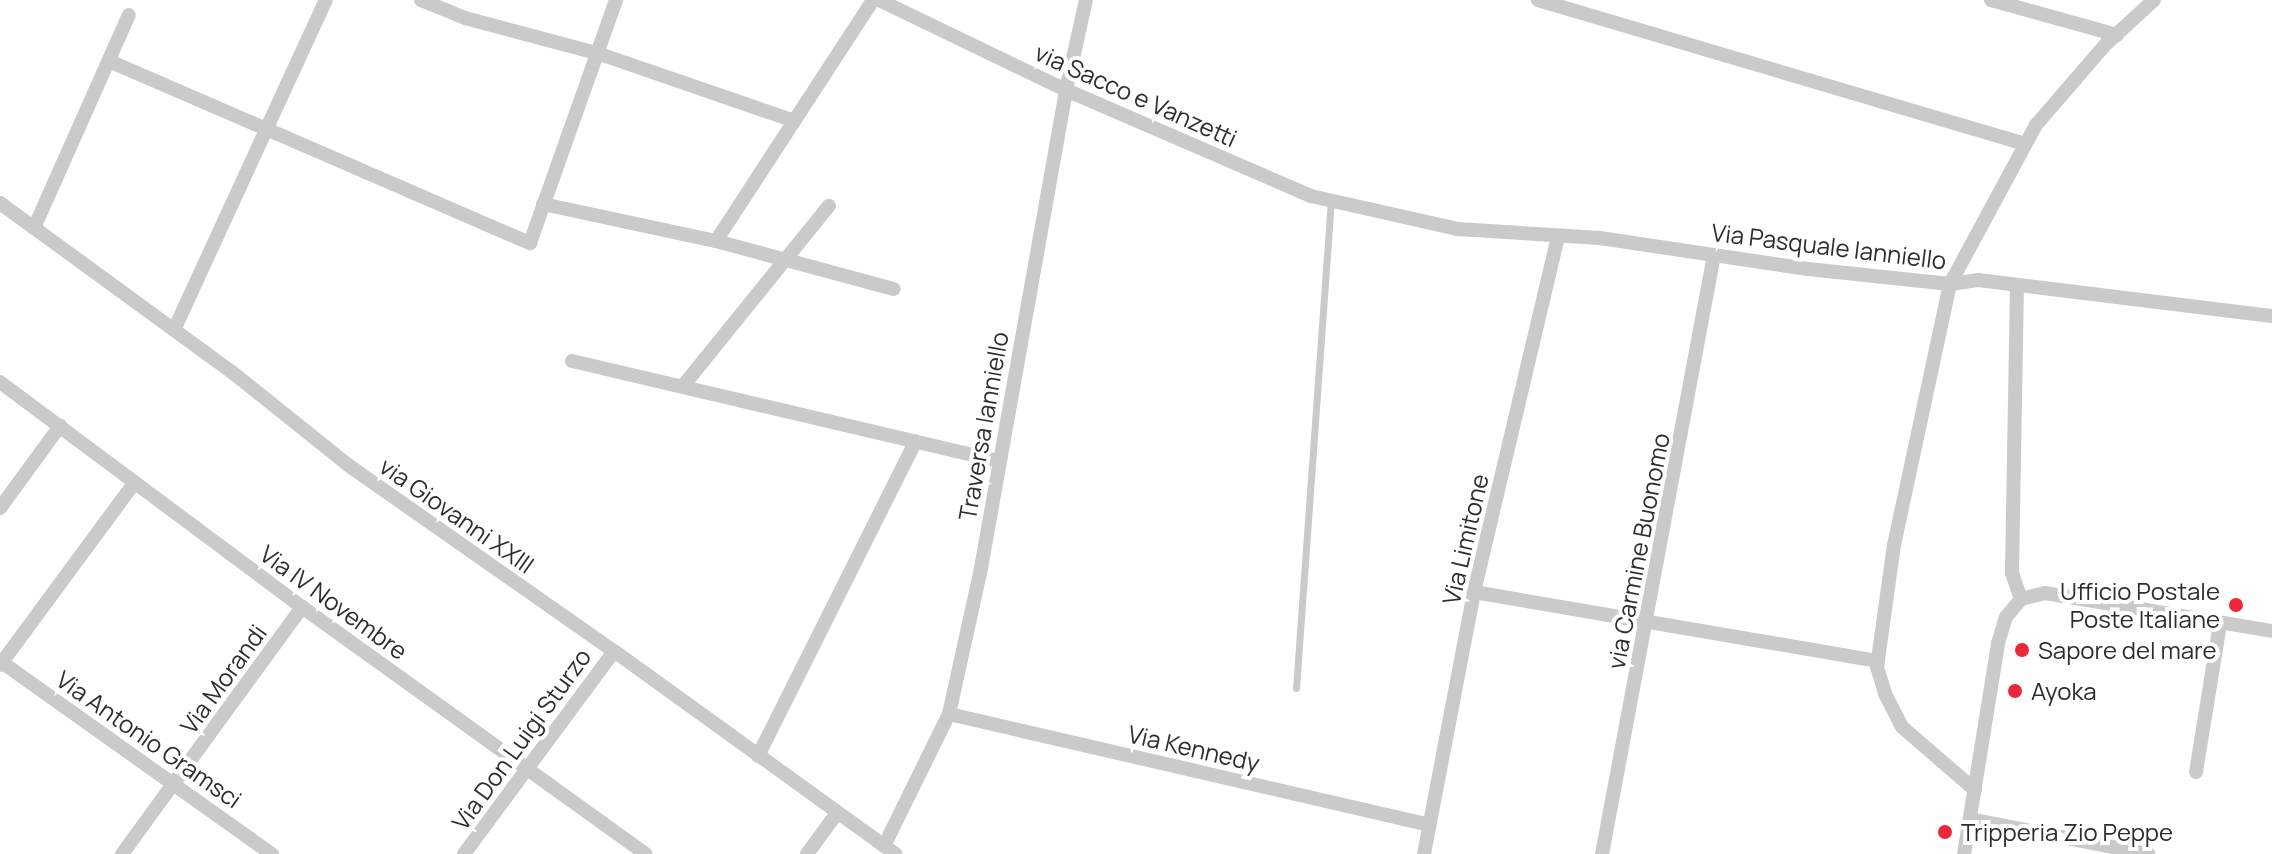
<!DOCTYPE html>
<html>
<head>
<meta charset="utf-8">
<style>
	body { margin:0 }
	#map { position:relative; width:2272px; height:854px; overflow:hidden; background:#fff; font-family:Manrope,sans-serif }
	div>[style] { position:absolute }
	.service>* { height:7px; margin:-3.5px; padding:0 3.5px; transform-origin:3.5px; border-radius:3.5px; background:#cacaca }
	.minor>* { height:14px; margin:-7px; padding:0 7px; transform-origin:7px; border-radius:7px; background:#cacaca }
	.dots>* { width:22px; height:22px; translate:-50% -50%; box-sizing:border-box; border:4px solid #fff; border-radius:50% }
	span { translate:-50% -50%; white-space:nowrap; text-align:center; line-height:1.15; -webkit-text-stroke:8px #fff; paint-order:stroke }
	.street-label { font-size:24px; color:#2d2d2d }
	.poi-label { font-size:24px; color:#2d2d2d }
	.right { translate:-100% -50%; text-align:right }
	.left { translate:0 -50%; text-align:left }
</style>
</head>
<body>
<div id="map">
	<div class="service">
		<i style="left:1296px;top:688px;width:488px;rotate:-85.9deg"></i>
	</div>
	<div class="minor">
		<i style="left:421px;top:0;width:48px;rotate:22.2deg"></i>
		<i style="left:465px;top:18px;width:137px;rotate:14.9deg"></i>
		<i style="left:597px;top:53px;width:208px;rotate:19deg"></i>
		<i style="left:879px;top:0;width:208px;rotate:25.7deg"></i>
		<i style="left:1066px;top:90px;width:267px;rotate:23.4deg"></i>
		<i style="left:1311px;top:196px;width:151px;rotate:12.7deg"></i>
		<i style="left:1458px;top:229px;width:142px;rotate:3.6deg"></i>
		<i style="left:1600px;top:238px;width:210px;rotate:8.5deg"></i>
		<i style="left:1808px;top:269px;width:143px;rotate:6deg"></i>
		<i style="left:1950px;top:284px;width:28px;rotate:-8deg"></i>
		<i style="left:1978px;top:280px;width:296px;rotate:7deg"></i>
		<i style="left:1538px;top:0;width:508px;rotate:16.47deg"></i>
		<i style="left:1991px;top:0;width:131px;rotate:15.5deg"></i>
		<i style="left:109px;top:61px;width:459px;rotate:23.4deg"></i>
		<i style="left:530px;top:243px;width:258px;rotate:-70.5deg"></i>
		<i style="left:0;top:203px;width:287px;rotate:36.1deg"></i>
		<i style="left:232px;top:372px;width:149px;rotate:38.7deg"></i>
		<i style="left:348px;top:465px;width:325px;rotate:35deg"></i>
		<i style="left:614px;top:651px;width:347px;rotate:35.8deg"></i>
		<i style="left:543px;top:204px;width:177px;rotate:12.1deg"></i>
		<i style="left:716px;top:241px;width:184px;rotate:15.1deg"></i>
		<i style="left:34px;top:228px;width:233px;rotate:-66deg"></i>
		<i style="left:716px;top:241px;width:288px;rotate:-56.9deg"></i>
		<i style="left:2017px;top:285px;width:288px;rotate:91deg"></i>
		<i style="left:2012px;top:573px;width:28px;rotate:71deg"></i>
		<i style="left:174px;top:330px;width:363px;rotate:-65.3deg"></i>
		<i style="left:572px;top:361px;width:439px;rotate:13.2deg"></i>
		<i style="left:0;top:382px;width:377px;rotate:36.7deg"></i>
		<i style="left:302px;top:607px;width:423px;rotate:35.7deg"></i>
		<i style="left:683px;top:386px;width:232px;rotate:-51deg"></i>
		<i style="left:0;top:508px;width:102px;rotate:-53.8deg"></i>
		<i style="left:1474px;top:592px;width:410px;rotate:9.7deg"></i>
		<i style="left:0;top:661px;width:334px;rotate:35.4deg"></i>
		<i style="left:0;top:665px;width:227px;rotate:-53.6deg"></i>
		<i style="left:949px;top:714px;width:493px;rotate:13deg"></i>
		<i style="left:758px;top:756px;width:352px;rotate:-63.4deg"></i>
		<i style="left:2196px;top:772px;width:151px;rotate:-80.8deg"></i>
		<i style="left:1975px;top:790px;width:96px;rotate:-139.2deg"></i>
		<i style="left:1902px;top:727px;width:38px;rotate:-117deg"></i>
		<i style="left:1885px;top:693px;width:27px;rotate:-107deg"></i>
		<i style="left:1877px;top:667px;width:123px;rotate:-82.1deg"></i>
		<i style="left:1894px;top:545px;width:267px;rotate:-77.9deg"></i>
		<i style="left:1950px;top:284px;width:181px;rotate:-61.6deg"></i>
		<i style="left:2036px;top:125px;width:107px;rotate:-49.2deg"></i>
		<i style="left:2106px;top:44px;width:65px;rotate:-42.5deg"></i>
		<i style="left:1970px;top:819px;width:182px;rotate:11.1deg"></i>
		<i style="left:884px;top:846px;width:147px;rotate:-63.8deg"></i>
		<i style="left:949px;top:714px;width:149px;rotate:-77.6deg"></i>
		<i style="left:981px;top:568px;width:485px;rotate:-79.9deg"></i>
		<i style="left:1066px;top:90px;width:92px;rotate:-77.5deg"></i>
		<i style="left:122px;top:854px;width:306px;rotate:-53.9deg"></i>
		<i style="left:464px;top:854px;width:252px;rotate:-53.5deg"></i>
		<i style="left:807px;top:854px;width:51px;rotate:-53.8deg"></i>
		<i style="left:1424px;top:854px;width:267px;rotate:-79.2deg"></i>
		<i style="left:1474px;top:592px;width:366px;rotate:-76.7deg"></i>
		<i style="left:1602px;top:854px;width:609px;rotate:-79.41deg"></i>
		<i style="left:1964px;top:854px;width:214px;rotate:-80.8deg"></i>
		<i style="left:1998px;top:643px;width:27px;rotate:-73deg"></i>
		<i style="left:2006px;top:617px;width:23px;rotate:-50deg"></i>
		<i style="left:2021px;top:599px;width:25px;rotate:-14deg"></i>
		<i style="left:2045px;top:593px;width:230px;rotate:9.5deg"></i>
	</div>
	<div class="dots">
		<i style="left:2236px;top:605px;background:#ec273a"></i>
		<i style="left:2022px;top:650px;background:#ec273a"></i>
		<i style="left:2015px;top:691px;background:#ec273a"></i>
		<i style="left:1945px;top:832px;background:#ec273a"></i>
	</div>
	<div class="street-label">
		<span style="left:1136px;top:95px;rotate:24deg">via Sacco e Vanzetti</span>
		<span style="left:1829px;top:246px;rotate:7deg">Via Pasquale Ianniello</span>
		<span style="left:983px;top:426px;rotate:-80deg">Traversa Ianniello</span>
		<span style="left:457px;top:515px;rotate:35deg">via Giovanni XXIII</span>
		<span style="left:1465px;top:539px;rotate:-77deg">Via Limitone</span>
		<span style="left:1638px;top:551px;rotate:-79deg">via Carmine Buonomo</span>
		<span style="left:334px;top:602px;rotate:36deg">Via IV Novembre</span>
		<span style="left:223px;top:679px;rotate:-54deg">Via Morandi</span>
		<span style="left:149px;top:739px;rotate:35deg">Via Antonio Gramsci</span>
		<span style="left:521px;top:739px;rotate:-54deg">Via Don Luigi Sturzo</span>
		<span style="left:1194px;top:748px;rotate:13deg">Via Kennedy</span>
	</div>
	<div class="poi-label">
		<span class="right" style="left:2220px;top:605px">Ufficio Postale<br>Poste Italiane</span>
		<span class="left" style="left:2038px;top:650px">Sapore del mare</span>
		<span class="left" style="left:2031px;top:691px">Ayoka</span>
		<span class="left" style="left:1961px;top:832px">Tripperia Zio Peppe</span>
	</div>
</div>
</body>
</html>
